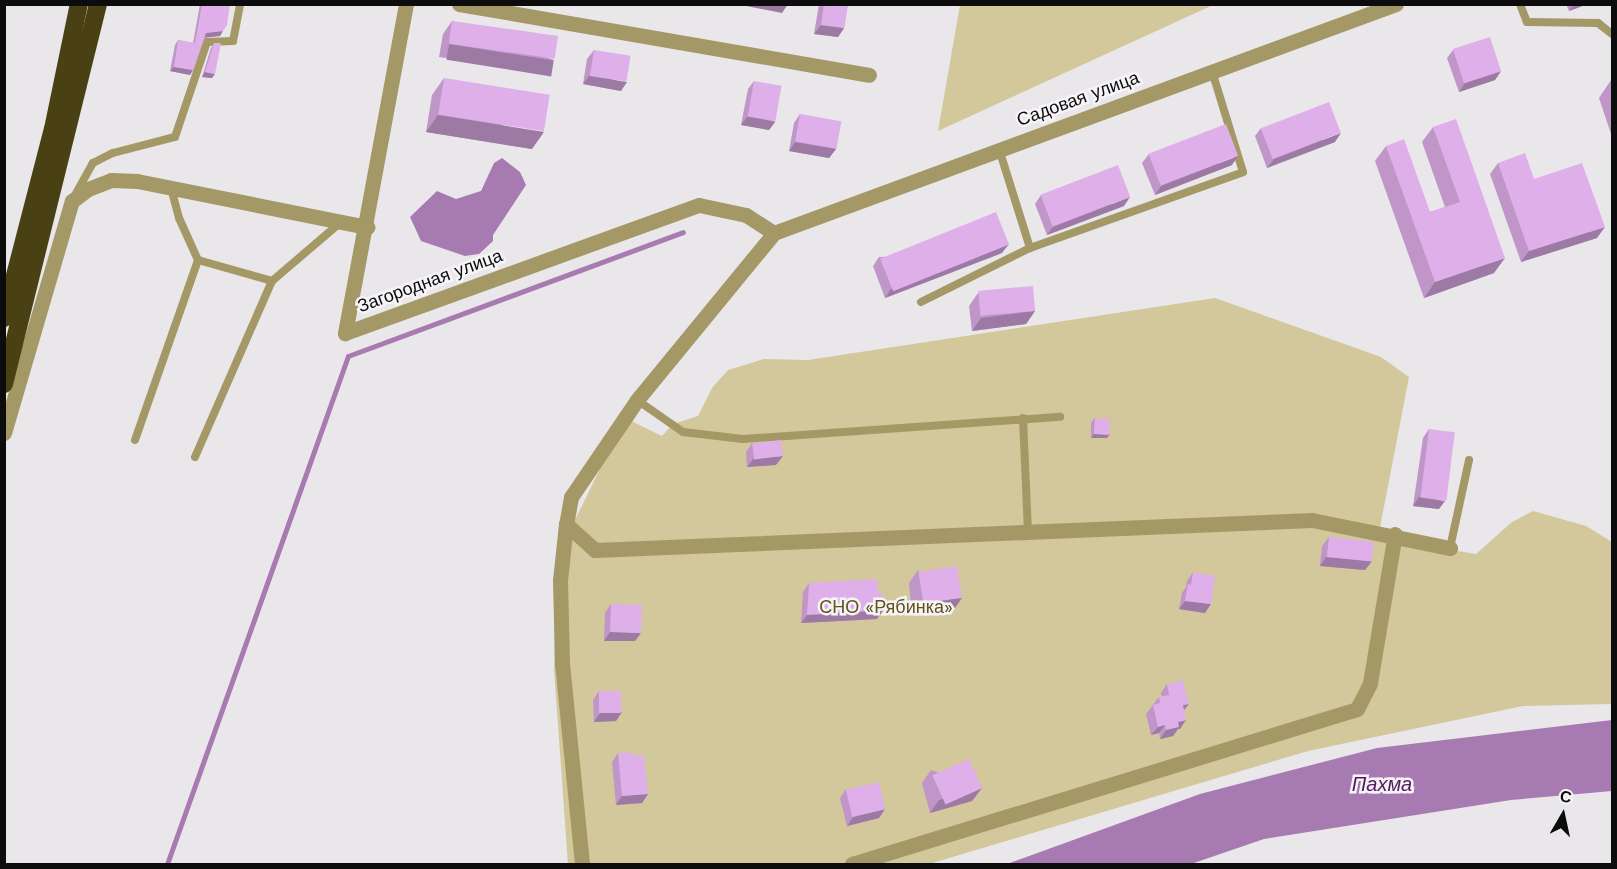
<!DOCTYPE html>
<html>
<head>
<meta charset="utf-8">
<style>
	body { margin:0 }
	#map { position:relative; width:1617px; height:869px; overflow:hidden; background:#e9e7ea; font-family:"Work Sans",sans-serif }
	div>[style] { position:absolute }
	.green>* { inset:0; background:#d2c89b }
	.water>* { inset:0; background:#a87ab2 }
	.stream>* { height:5px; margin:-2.5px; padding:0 2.5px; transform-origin:2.5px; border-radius:2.5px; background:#a87ab2 }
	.lane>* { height:8px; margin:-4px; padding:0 4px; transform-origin:4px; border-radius:4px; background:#a49866 }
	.street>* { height:15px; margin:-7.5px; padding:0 7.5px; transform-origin:7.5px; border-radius:7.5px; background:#a49866 }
	.highway>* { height:18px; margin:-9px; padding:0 9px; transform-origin:9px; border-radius:9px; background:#494014 }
	.wall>* { inset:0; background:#c096c9 }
	.shaded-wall>* { inset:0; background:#9c7aa4; transform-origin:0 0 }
	.building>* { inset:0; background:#dfafea; transform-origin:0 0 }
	span { translate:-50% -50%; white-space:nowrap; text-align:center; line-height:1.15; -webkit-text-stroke:5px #f6f4f7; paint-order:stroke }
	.street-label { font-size:18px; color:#0d0c0d }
	.park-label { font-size:18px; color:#60541c }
	.water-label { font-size:20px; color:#52195e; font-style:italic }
	.frame { position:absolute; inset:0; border:6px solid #0d0c0d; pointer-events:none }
	.north { position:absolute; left:1533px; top:785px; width:60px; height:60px; -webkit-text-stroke:4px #f6f4f7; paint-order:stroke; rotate:9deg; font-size:16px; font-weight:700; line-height:24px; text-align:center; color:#0d0c0d }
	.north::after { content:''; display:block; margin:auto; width:21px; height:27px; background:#0d0c0d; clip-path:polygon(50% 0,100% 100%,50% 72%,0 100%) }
</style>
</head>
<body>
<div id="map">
	<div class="green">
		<i style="clip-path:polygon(960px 5px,960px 4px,1213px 5px,938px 131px)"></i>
		<i style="clip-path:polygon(1215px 298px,1381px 357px,1409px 377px,1378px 538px,1476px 554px,1512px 522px,1533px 511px,1586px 526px,1612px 542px,1612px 704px,1523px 706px,1308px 751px,929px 864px,568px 864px,554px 669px,556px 571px,572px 526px,625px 418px,662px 436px,673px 424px,698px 416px,712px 388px,728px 370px,764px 359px,808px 360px)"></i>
	</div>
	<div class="water">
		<i style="clip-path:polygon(502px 158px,520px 172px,526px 185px,493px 235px,493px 241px,479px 254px,465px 256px,421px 241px,410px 217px,437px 191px,456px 199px,481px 191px,494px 163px)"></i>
		<i style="clip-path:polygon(1612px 720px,1612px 791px,1511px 800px,1264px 839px,1191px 864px,1007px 864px,1200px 794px,1377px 748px)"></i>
	</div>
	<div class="stream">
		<i style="left:167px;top:864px;width:539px;rotate:-70.39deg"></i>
		<i style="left:348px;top:356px;width:357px;rotate:-20.3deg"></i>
	</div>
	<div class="lane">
		<i style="left:1520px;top:4px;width:19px;rotate:69deg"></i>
		<i style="left:1527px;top:22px;width:71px;rotate:0.8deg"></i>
		<i style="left:1598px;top:23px;width:18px;rotate:38deg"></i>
		<i style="left:999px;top:149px;width:104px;rotate:72.6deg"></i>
		<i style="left:1030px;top:248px;width:226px;rotate:-19.6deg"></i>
		<i style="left:1243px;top:172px;width:106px;rotate:-107.1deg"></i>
		<i style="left:171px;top:188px;width:31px;rotate:75deg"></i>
		<i style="left:179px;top:218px;width:46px;rotate:65.7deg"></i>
		<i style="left:198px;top:260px;width:77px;rotate:15.8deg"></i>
		<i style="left:272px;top:281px;width:91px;rotate:-40.5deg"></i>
		<i style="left:74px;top:197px;width:39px;rotate:-61deg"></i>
		<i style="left:93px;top:163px;width:22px;rotate:-27deg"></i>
		<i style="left:113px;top:153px;width:64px;rotate:-14.5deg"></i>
		<i style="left:175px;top:137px;width:100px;rotate:-71.4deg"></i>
		<i style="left:207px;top:42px;width:26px;rotate:-2deg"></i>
		<i style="left:233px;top:41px;width:38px;rotate:-79deg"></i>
		<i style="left:921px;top:302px;width:122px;rotate:-26.4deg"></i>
		<i style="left:637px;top:400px;width:56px;rotate:34.8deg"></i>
		<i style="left:683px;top:432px;width:60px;rotate:6.7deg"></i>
		<i style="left:743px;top:439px;width:318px;rotate:-4deg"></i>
		<i style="left:1023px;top:418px;width:114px;rotate:87.5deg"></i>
		<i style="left:135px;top:440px;width:191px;rotate:-70.7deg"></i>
		<i style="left:195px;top:457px;width:192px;rotate:-66.4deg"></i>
		<i style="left:1450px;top:548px;width:90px;rotate:-77.8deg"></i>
	</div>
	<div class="street">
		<i style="left:406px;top:4px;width:335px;rotate:100.5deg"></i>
		<i style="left:345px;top:333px;width:376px;rotate:-19.9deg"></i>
		<i style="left:699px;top:205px;width:48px;rotate:12deg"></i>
		<i style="left:746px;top:215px;width:33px;rotate:33deg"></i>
		<i style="left:459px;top:4px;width:416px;rotate:9.8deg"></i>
		<i style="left:1396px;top:4px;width:663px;rotate:159.79deg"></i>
		<i style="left:774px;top:233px;width:216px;rotate:129.4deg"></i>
		<i style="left:637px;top:400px;width:117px;rotate:124.2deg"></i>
		<i style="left:571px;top:497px;width:27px;rotate:100deg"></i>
		<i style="left:566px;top:524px;width:39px;rotate:42deg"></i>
		<i style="left:595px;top:550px;width:718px;rotate:-2.4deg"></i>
		<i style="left:1312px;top:520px;width:141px;rotate:11.5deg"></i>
		<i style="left:4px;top:433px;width:242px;rotate:-73.7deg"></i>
		<i style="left:72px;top:201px;width:20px;rotate:-37deg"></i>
		<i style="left:88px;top:189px;width:25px;rotate:-21deg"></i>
		<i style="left:111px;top:180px;width:26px;rotate:2deg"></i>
		<i style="left:137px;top:181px;width:235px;rotate:11.3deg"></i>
		<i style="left:566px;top:524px;width:56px;rotate:96.1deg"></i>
		<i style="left:560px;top:580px;width:83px;rotate:88.6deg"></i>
		<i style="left:562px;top:663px;width:202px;rotate:84.3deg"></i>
		<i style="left:852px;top:864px;width:528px;rotate:-17.06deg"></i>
		<i style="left:1357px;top:709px;width:29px;rotate:-63deg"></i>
		<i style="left:1370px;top:683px;width:151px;rotate:-80.5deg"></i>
	</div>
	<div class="highway">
		<i style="left:4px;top:318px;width:195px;rotate:-75.5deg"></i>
		<i style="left:53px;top:129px;width:128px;rotate:-78.3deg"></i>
		<i style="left:4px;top:384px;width:391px;rotate:-76.1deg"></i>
	</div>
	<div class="wall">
		<i style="clip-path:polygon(200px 4px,230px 4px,220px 36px,205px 37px,193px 70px,190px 75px,170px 71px,175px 45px,178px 40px,193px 43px)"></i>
		<i style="clip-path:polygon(819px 4px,848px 4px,844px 28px,838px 37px,814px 34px)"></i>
		<i style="clip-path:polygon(1566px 4px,1588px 4px,1569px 11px)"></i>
		<i style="clip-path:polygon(452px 21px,554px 60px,545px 73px,439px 57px,443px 34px)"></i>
		<i style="clip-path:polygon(214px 43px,212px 78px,202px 77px,211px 48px)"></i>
		<i style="clip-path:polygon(594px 50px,621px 91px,583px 84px,587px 59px)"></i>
		<i style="clip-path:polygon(1453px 50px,1501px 71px,1495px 80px,1459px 92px,1447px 58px)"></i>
		<i style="clip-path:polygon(444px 78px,532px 149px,426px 132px,432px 95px)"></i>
		<i style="clip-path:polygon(1611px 80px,1612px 85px,1612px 137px,1599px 98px)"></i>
		<i style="clip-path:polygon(754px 81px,775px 122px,769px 130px,741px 125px,748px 89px)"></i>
		<i style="clip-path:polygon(800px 114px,836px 149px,829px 158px,789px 151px,794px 123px)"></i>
		<i style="clip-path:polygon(1433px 127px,1494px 273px,1424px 298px,1375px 161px,1386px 146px,1430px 212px,1445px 207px,1422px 142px)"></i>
		<i style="clip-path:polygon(1261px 128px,1335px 142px,1267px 168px,1255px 136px)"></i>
		<i style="clip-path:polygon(1149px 154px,1232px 165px,1155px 195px,1142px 163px)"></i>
		<i style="clip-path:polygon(1498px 163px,1534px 179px,1597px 238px,1521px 262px,1490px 174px)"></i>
		<i style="clip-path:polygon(1041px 195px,1124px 206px,1047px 235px,1035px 204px)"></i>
		<i style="clip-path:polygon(1002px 253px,885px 298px,873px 266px,879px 257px)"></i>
		<i style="clip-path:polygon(978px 293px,1035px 311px,1026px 324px,972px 331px,969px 306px)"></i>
		<i style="clip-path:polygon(1095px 418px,1107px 438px,1091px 438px,1091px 423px)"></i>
		<i style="clip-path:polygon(1429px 429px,1439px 509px,1413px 506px,1423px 438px)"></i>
		<i style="clip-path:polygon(752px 443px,776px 465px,747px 467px,746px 452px)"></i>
		<i style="clip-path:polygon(1329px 537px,1372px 561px,1365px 570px,1320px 566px,1322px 546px)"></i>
		<i style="clip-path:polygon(918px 570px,953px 611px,912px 615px,909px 583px)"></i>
		<i style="clip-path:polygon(1193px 572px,1205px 613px,1179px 609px,1182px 593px,1186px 587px,1187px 581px)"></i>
		<i style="clip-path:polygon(809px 583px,877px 619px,801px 623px,803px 592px)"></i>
		<i style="clip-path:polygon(611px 604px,635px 641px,604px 641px,605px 613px)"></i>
		<i style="clip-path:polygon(1167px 684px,1189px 704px,1184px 710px,1180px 729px,1178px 729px,1173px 736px,1160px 739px,1159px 733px,1151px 735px,1146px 714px,1159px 697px,1162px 697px,1161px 693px)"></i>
		<i style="clip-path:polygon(599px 691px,622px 712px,616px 721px,594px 722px,593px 700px)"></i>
		<i style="clip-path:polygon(618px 753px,648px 794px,642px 803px,616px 805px,612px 762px)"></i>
		<i style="clip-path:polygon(931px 770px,982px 788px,972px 801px,930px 813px,922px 783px)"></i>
		<i style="clip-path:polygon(846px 789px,885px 809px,879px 818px,847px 826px,840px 798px)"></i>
	</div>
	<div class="shaded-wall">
		<i style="clip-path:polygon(747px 4px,788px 4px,782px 13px,746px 6px)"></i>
		<i style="clip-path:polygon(1578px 4px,1588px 4px,1569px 11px,1572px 7px)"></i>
		<i style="clip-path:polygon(821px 25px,844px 28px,838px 37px,814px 34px)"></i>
		<i style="clip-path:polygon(223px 31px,220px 36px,203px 38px,206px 33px)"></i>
		<i style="left:449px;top:44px;width:106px;height:16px;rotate:9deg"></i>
		<i style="clip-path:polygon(174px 67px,193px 70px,190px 75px,170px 71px)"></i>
		<i style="clip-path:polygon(1501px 71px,1495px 80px,1459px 92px,1465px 83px)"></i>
		<i style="clip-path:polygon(205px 72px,215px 74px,212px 78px,202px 77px)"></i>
		<i style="clip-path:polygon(589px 76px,627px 82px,621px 91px,583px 84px)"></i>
		<i style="clip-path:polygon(438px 115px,544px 132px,532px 149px,426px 132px)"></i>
		<i style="clip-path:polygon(748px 116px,775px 122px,769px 130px,741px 125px)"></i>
		<i style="clip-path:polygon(1341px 133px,1335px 142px,1267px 168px,1274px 159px)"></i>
		<i style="clip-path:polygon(795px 142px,836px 149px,829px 158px,789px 151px)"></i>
		<i style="clip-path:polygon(1238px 156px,1232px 165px,1155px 195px,1161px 186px)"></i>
		<i style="clip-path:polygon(1130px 197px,1124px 206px,1047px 235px,1053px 227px)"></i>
		<i style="clip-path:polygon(1605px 227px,1597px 238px,1521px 262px,1529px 251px)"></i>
		<i style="clip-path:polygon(1009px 244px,1002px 253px,885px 298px,891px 289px)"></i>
		<i style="clip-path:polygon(1505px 258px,1494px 273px,1424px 298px,1435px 282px)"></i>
		<i style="clip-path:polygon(1035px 311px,1026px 324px,972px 331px,981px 318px)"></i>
		<i style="clip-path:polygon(1094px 434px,1110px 434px,1107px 438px,1091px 438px)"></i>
		<i style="clip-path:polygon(783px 456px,776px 465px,747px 467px,754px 458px)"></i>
		<i style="clip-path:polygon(1419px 497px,1445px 501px,1439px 509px,1413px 506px)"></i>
		<i style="clip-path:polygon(1326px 557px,1372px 561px,1365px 570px,1320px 566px)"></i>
		<i style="clip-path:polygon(962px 598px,953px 611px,912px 615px,921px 602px)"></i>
		<i style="clip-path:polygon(1185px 601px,1211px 604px,1205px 613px,1179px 609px)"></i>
		<i style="clip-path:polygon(883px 610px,877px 619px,801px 623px,807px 615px)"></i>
		<i style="clip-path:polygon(610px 632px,641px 633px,635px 641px,604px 641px)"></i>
		<i style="clip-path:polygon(1189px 704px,1182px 712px,1183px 705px)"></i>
		<i style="clip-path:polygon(622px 712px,616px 721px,594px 722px,600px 713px)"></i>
		<i style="clip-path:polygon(1186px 720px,1180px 729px,1178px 729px,1173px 736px,1160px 739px,1166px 730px,1178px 722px)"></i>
		<i style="clip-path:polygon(1165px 725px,1159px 733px,1151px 735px,1158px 727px)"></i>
		<i style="clip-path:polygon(982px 788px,972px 801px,930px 813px,939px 800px)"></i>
		<i style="clip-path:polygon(648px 794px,642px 803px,616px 805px,622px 796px)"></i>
		<i style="clip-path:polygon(885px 809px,879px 818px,847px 826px,853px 817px)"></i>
	</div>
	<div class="building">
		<i style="clip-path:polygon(202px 4px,230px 4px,227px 25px,223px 31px,206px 33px,193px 70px,174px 67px,178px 40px,195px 43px)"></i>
		<i style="clip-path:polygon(824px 4px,848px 4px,844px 28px,821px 25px)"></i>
		<i style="left:452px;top:21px;width:107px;height:23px;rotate:8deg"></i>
		<i style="left:1490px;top:37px;width:36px;height:39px;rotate:72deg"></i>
		<i style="clip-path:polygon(214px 43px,221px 43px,215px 74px,205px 72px)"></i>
		<i style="left:594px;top:50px;width:37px;height:26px;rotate:9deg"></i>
		<i style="left:444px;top:78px;width:107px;height:37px;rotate:9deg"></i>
		<i style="left:754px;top:81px;width:28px;height:36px;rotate:10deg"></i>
		<i style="left:1329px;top:102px;width:33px;height:73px;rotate:69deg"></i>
		<i style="left:800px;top:114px;width:42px;height:28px;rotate:10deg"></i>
		<i style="clip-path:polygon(1456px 119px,1505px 258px,1435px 282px,1386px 146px,1404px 139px,1430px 212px,1460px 202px,1433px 127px)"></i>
		<i style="left:1226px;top:124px;width:34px;height:83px;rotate:69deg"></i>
		<i style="clip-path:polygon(1525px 153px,1534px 179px,1582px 163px,1605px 227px,1529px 251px,1498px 163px)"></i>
		<i style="left:1118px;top:165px;width:34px;height:83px;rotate:69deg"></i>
		<i style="left:996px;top:212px;width:35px;height:125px;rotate:68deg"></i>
		<i style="left:1033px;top:286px;width:25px;height:55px;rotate:85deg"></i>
		<i style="left:1095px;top:418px;width:15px;height:16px;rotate:4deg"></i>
		<i style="left:1429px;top:429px;width:26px;height:69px;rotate:7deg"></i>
		<i style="left:781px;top:440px;width:16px;height:29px;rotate:83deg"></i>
		<i style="left:1329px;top:537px;width:45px;height:20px;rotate:6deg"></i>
		<i style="left:957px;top:566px;width:32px;height:39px;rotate:81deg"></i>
		<i style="clip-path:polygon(1193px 572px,1215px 576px,1211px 604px,1185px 601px,1188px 584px,1191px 585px)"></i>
		<i style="clip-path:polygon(873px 579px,878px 582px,878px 593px,882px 593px,883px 610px,807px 615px,809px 583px)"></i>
		<i style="left:611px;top:604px;width:31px;height:28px;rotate:2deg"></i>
		<i style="clip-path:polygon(1183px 680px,1189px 704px,1183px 705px,1186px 720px,1178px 722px,1179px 727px,1166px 730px,1165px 725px,1158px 727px,1153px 705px,1160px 703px,1159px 697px,1169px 695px,1167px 684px)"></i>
		<i style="left:599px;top:691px;width:22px;height:22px"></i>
		<i style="clip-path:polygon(633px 752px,633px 756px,644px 755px,648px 794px,622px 796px,618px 753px)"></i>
		<i style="left:969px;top:759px;width:32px;height:40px;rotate:66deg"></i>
		<i style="left:879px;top:782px;width:28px;height:34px;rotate:77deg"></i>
	</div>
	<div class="street-label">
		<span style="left:1078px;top:99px;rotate:-20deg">Садовая улица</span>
		<span style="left:430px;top:281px;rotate:-20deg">Загородная улица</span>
	</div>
	<div class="park-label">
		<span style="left:886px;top:607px">СНО «Рябинка»</span>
	</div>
	<div class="water-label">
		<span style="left:1382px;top:784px">Пахма</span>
	</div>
	<div class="frame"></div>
	<div class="north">С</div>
</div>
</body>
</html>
